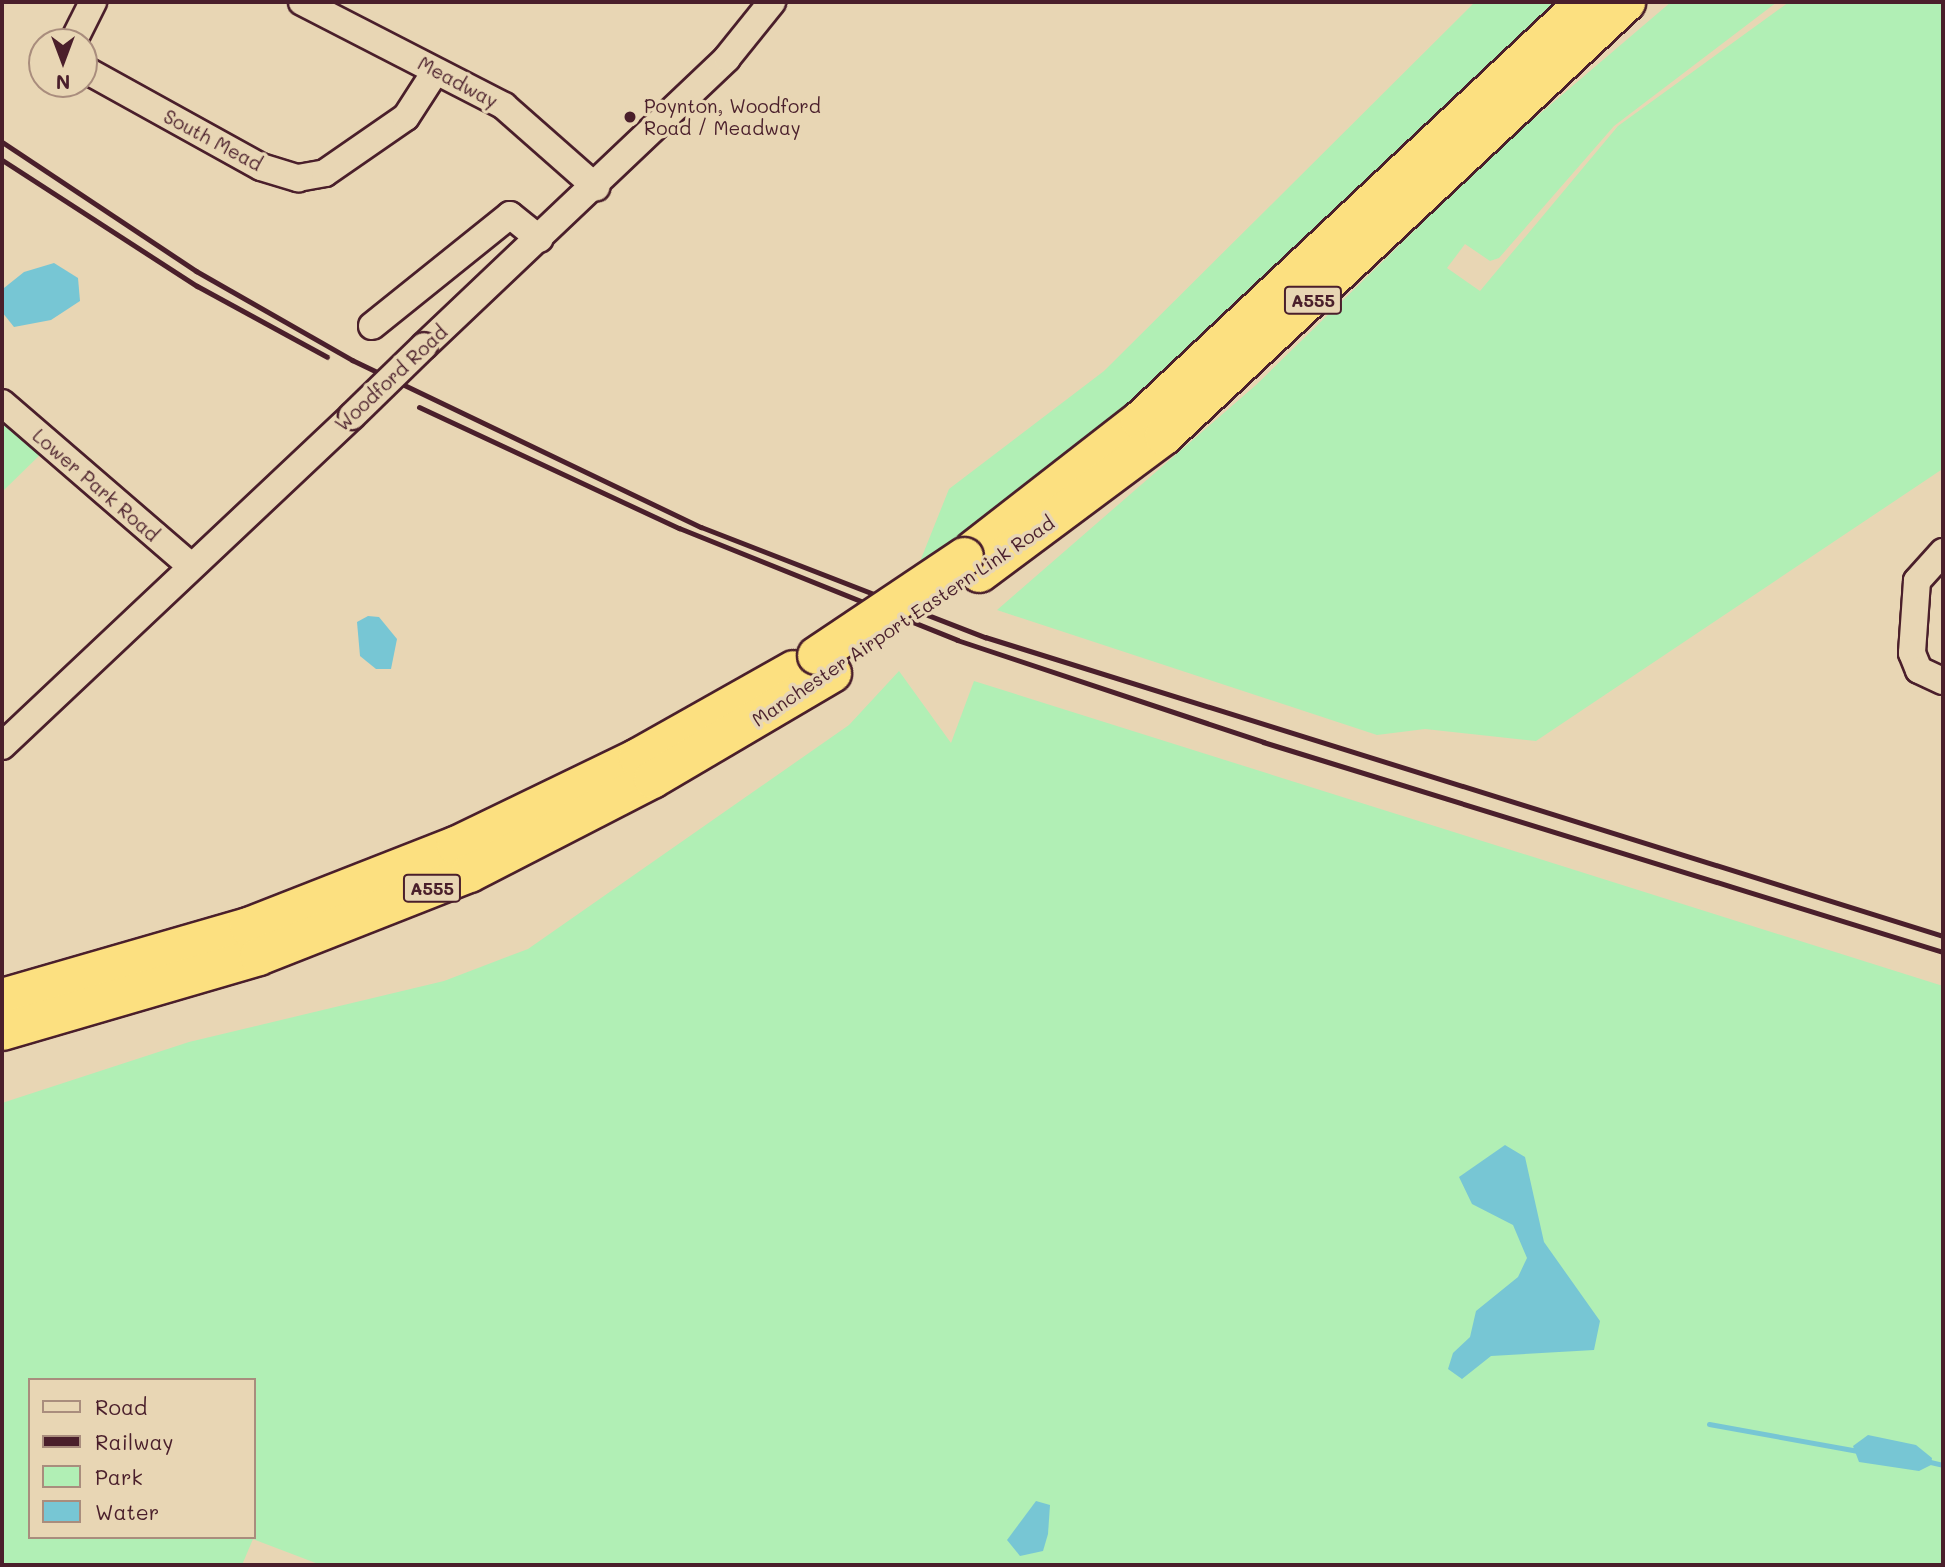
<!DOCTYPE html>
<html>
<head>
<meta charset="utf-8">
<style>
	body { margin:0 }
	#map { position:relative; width:1945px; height:1567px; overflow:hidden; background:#e8d6b4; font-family:Mali,sans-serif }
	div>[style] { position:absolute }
	.green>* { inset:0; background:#b1efb5 }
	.water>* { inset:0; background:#77c6d4 }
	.stream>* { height:5px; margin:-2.5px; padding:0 2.5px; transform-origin:2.5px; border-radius:2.5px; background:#77c6d4 }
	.roads { filter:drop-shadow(2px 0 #4a1f2b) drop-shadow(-2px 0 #4a1f2b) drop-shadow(0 2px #4a1f2b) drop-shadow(0 -2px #4a1f2b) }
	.minor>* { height:26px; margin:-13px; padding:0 13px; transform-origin:13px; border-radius:13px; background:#e8d6b4 }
	.highway>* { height:37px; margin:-18.5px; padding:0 18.5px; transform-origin:18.5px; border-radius:18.5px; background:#fce080 }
	.rail>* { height:5px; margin:-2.5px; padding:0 2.5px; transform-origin:2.5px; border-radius:2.5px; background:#4a1f2b }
	.bridges { filter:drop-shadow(2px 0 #4a1f2b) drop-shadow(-2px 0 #4a1f2b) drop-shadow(0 2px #4a1f2b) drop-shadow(0 -2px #4a1f2b) }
	.minor-bridge>* { height:26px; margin:-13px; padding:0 13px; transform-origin:13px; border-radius:13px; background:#e8d6b4 }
	.highway-bridge>* { height:37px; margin:-18.5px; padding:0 18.5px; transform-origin:18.5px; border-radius:18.5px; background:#fce080 }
	.dots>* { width:19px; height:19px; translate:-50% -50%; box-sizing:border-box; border:4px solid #e8d6b4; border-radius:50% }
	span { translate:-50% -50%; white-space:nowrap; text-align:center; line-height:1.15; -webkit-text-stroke:7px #e8d6b4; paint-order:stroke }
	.shield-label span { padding:2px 5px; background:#e8d6b4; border:2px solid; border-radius:5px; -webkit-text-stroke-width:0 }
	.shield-label { font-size:18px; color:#4a1f2b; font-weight:700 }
	.street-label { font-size:19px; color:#4a1f2b }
	.poi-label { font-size:19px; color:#4a1f2b }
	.left { translate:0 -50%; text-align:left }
	.frame { position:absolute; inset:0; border:4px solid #4a1f2b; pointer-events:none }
	.legend { position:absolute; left:28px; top:1378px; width:228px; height:161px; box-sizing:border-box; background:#e8d6b4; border:2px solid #a98d7d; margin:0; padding:9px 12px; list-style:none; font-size:21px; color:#4a1f2b }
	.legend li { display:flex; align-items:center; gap:14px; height:35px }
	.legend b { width:35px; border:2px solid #a98d7d }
	.north { position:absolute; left:28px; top:28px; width:70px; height:70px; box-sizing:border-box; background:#e8d6b4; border:2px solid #a98d7d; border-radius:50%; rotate:180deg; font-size:19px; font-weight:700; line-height:28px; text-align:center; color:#4a1f2b }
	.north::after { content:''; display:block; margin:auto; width:24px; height:32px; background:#4a1f2b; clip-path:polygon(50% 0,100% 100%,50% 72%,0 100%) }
</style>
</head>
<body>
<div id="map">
	<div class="green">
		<i style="clip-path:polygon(1475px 2px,1554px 2px,1520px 43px,1095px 442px,917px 569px,949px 489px,1104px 371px)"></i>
		<i style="clip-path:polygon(1671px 2px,1777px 2px,1614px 126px,1499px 258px,1490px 261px,1465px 244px,1447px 268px,1480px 291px,1618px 126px,1789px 2px,1943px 2px,1941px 470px,1536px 741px,1425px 729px,1377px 735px,997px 610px,1256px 385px,1495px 152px)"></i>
		<i style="clip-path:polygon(2px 409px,47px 448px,2px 492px)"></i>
		<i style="clip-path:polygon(evenodd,899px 671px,951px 743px,974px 681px,1943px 986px,1943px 1565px,321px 1565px,253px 1539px,242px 1565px,2px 1565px,2px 1103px,189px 1042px,444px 981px,528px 949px,849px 725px,899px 671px,30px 1380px,254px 1380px,254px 1537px,30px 1537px,30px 1380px)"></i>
	</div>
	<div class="water">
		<i style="clip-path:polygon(54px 263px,78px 278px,80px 301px,51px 320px,14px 327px,2px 312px,4px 288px,24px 272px)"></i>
		<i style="clip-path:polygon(368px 616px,379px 617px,397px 639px,391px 669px,376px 669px,360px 656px,357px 622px)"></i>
		<i style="clip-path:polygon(1505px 1145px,1525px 1157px,1544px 1242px,1600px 1321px,1594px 1350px,1491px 1356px,1462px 1379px,1448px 1369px,1453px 1353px,1470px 1337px,1476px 1311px,1518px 1277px,1527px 1258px,1513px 1225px,1472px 1204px,1459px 1177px)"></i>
		<i style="clip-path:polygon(1868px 1435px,1916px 1445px,1932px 1458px,1931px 1465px,1919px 1471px,1859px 1462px,1853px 1446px)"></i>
		<i style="clip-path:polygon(1036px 1501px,1050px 1505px,1048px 1534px,1043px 1551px,1020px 1556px,1007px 1540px)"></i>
	</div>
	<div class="stream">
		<i style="left:1709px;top:1424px;width:150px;rotate:10.3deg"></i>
		<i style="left:1926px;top:1461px;width:17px;rotate:13deg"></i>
	</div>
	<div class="roads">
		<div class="minor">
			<i style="left:302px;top:2px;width:227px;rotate:27.2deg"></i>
			<i style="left:504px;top:106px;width:123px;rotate:41.4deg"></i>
			<i style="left:73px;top:42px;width:45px;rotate:-63.4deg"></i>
			<i style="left:84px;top:69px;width:202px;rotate:29deg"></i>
			<i style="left:261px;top:167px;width:39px;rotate:17deg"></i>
			<i style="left:298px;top:178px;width:27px;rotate:-10deg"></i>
			<i style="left:325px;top:173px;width:98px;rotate:-34.7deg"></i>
			<i style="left:406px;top:117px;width:54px;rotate:-57.2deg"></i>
			<i style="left:372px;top:326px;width:177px;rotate:-38.8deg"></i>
			<i style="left:510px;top:215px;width:38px;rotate:39deg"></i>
			<i style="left:424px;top:346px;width:418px;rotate:-43.5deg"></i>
			<i style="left:727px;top:58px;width:72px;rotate:-51.2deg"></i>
			<i style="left:2px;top:403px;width:250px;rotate:40.8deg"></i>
			<i style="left:1943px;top:552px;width:39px;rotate:132deg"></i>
			<i style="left:1917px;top:581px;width:72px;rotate:94deg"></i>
			<i style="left:1912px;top:653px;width:18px;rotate:68deg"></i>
			<i style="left:1919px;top:670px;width:26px;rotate:25deg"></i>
			<i style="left:2px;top:746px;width:481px;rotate:-43.3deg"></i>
		</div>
		<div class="highway">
			<i style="left:973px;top:549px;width:210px;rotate:-37.9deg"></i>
			<i style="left:1139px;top:420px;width:611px;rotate:-43.21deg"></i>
			<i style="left:979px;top:573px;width:229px;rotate:-36.7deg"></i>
			<i style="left:1163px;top:436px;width:635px;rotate:-43.15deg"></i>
			<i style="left:2px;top:997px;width:256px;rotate:-16.1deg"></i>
			<i style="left:248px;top:926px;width:222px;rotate:-21.4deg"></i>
			<i style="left:455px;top:845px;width:202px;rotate:-25.8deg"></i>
			<i style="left:637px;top:757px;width:179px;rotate:-29.4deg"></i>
			<i style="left:2px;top:1031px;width:267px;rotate:-16.3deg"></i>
			<i style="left:258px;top:956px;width:227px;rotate:-21.5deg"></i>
			<i style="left:469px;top:873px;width:206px;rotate:-27.2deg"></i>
			<i style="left:652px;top:779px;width:209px;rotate:-30.5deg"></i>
		</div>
	</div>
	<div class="rail">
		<i style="left:2px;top:142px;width:233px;rotate:33.6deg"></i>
		<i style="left:196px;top:271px;width:180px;rotate:29.7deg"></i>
		<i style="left:352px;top:360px;width:387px;rotate:25.6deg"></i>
		<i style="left:701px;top:527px;width:305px;rotate:21.2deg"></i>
		<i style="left:985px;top:637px;width:1004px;rotate:17.33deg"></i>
		<i style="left:2px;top:160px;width:232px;rotate:32.9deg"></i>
		<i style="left:197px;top:286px;width:148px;rotate:28.6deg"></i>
		<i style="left:419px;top:407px;width:287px;rotate:25deg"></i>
		<i style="left:679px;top:528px;width:300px;rotate:21.9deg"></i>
		<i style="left:957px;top:640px;width:323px;rotate:18.4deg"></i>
		<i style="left:1263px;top:742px;width:712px;rotate:17.16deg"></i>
	</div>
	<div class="bridges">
		<div class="minor-bridge">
			<i style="left:352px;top:416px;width:100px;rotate:-44.2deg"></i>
		</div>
		<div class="highway-bridge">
			<i style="left:816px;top:655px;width:178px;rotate:-33.8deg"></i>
		</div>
	</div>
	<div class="dots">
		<i style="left:630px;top:117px;background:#4a1f2b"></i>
	</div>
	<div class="shield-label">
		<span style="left:1313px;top:300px">A555</span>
		<span style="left:432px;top:888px">A555</span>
	</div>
	<div class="street-label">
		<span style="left:458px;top:82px;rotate:28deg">Meadway</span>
		<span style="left:213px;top:140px;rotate:28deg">South Mead</span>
		<span style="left:391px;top:378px;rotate:-43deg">Woodford Road</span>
		<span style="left:96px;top:485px;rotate:41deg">Lower Park Road</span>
		<span style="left:903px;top:621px;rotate:-34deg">Manchester Airport Eastern Link Road</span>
	</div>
	<div class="poi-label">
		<span class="left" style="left:644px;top:117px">Poynton, Woodford<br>Road / Meadway</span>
	</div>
	<div class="frame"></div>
	<ul class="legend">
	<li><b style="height:9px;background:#e8d6b4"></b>Road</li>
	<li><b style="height:9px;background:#4a1f2b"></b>Railway</li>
	<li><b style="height:19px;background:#b1efb5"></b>Park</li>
	<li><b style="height:19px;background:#77c6d4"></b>Water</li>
	</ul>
	<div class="north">N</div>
</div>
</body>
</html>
